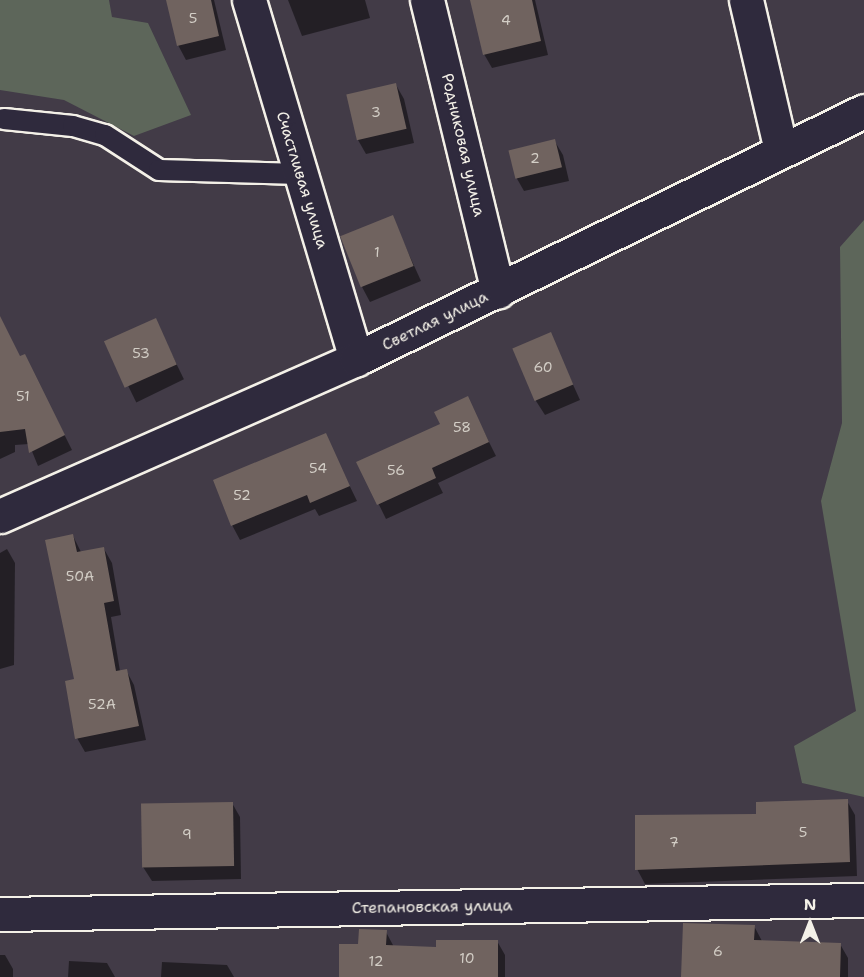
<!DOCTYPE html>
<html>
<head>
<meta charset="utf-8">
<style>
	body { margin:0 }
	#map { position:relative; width:864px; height:977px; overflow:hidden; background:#423b47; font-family:"Shantell Sans",sans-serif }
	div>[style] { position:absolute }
	.green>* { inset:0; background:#5d665a }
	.shadow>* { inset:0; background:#0007; transform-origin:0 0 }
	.building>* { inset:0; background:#70635f; transform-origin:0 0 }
	.roads { filter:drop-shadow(2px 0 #f4f1e8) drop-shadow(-2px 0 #f4f1e8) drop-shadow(0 2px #f4f1e8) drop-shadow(0 -2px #f4f1e8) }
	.lane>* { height:20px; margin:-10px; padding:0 10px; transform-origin:10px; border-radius:10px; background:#2f2a3d }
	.street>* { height:33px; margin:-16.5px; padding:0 16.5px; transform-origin:16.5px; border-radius:16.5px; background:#2f2a3d }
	span { translate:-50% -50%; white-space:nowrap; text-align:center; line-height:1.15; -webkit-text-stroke:4.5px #2f2a3d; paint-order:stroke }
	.number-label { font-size:14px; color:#d3cec6 }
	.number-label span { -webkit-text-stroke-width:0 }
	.street-label { font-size:16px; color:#f4f1e8 }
	.north { position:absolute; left:780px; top:893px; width:60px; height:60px; -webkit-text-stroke:4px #2f2a3d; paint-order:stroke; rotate:0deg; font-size:16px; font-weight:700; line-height:24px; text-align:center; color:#f4f1e8 }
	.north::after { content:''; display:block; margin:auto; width:21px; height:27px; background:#f4f1e8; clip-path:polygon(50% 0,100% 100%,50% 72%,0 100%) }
</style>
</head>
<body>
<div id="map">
	<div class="green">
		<i style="clip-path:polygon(0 0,109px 0,112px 17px,148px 23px,191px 115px,134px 136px,64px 100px,0 90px)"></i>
		<i style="clip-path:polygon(864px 220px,864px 797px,802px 783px,794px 746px,856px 711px,821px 501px,842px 423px,840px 247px)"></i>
	</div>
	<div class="shadow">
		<i style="clip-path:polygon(168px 0,214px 0,226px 50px,186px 60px,178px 45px)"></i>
		<i style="clip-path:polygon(288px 0,365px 0,370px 18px,302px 36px)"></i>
		<i style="clip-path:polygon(471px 0,535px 0,548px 55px,492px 68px,484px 54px)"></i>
		<i style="clip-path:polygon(396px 85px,404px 99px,414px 143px,366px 154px,358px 140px,348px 96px)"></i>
		<i style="clip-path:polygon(554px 140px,563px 155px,569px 181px,524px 191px,516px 177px)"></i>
		<i style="clip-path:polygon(392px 217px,421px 281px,370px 302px,362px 287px)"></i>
		<i style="left:155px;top:320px;width:66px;height:53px;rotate:64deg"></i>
		<i style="clip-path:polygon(550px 334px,580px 400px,545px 415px,536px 401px)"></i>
		<i style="clip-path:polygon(25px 356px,72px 450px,38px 466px,29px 444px,15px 445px,15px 452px,0 459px,0 360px)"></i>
		<i style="clip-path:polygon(467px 398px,496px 456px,438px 483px,443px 493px,386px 519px,358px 462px,442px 424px)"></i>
		<i style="clip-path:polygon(325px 435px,357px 501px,319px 516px,315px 509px,240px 540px,232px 525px)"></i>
		<i style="clip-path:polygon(73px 536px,81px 552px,104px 549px,112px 563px,121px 615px,111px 617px,120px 671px,126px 670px,134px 685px,146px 740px,85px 752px,77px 738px)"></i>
		<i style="clip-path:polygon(7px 549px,15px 563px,14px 665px,0 669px,0 553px)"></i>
		<i style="clip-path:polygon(847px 801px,855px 815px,857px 876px,645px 884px,637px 869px,758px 815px)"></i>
		<i style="clip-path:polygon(232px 803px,240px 817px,241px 879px,152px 881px,143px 867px)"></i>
		<i style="clip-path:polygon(754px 926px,762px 941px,840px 944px,848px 958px,848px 977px,683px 977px)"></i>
		<i style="clip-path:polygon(386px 932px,394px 947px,438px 948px,497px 941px,505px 955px,505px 977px,340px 977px)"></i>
		<i style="clip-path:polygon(0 955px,5px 955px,13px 969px,13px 977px,0 977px)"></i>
		<i style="clip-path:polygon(69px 961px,107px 963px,115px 977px,68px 977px)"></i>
		<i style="clip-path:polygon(162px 962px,227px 965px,234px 977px,161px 977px)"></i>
	</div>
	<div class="building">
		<i style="clip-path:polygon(166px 0,211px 0,219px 36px,177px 46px)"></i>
		<i style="clip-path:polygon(470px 0,532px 0,541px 41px,483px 55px)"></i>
		<i style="left:396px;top:83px;width:47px;height:51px;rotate:77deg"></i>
		<i style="left:555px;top:139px;width:29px;height:48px;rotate:76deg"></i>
		<i style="left:393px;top:215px;width:55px;height:57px;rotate:68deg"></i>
		<i style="clip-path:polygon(0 316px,20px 356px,25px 354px,65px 435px,29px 453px,25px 429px,0 432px)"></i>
		<i style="left:156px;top:318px;width:51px;height:57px;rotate:66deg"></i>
		<i style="left:551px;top:332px;width:57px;height:42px;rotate:67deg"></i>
		<i style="clip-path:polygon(468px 396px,489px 442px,432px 468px,436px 478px,377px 505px,356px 462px,440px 424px,434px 412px)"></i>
		<i style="clip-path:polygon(326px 433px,350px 486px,310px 503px,307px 495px,231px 526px,213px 480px)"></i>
		<i style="clip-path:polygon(73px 534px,77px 552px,104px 547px,114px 601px,104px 603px,116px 671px,127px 669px,139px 726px,75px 739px,65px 681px,74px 679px,45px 540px)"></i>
		<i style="clip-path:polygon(848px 799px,850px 862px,635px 870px,635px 815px,756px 814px,756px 802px)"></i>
		<i style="left:233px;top:802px;width:64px;height:92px;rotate:89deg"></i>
		<i style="clip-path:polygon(683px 923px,755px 925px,754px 940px,841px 943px,840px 977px,681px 977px)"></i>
		<i style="clip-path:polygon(359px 929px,387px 930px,386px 945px,436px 947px,436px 940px,498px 940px,498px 977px,339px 977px,339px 944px,358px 944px)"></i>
	</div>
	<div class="roads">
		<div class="lane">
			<i style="left:4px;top:119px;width:69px;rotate:5.8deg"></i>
			<i style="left:73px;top:126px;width:33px;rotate:16deg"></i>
			<i style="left:105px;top:135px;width:64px;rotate:32.9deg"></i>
			<i style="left:159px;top:170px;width:141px;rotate:1.6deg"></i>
		</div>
		<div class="street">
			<i style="left:249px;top:0;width:375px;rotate:73.4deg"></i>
			<i style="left:427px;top:0;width:300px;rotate:76.3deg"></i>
			<i style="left:746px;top:0;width:154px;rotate:76.9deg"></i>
			<i style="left:0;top:516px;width:389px;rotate:-23.8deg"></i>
			<i style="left:356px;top:359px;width:565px;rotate:-26.02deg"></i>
			<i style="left:0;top:914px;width:864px;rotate:-0.93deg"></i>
		</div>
	</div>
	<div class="number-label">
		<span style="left:193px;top:18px">5</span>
		<span style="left:506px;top:20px">4</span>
		<span style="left:376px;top:112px">3</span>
		<span style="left:535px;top:158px">2</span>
		<span style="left:377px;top:252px">1</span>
		<span style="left:141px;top:353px">53</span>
		<span style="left:543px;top:367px">60</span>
		<span style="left:23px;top:396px">51</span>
		<span style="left:462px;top:427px">58</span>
		<span style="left:318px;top:468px">54</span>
		<span style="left:396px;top:470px">56</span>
		<span style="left:242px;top:495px">52</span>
		<span style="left:80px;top:576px">50А</span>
		<span style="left:102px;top:704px">52А</span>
		<span style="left:803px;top:832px">5</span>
		<span style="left:187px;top:834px">9</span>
		<span style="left:674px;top:842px">7</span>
		<span style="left:718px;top:951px">6</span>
		<span style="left:467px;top:958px">10</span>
		<span style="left:376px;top:961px">12</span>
	</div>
	<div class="street-label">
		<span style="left:463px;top:145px;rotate:77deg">Родниковая улица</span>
		<span style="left:302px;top:180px;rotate:73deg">Счастливая улица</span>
		<span style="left:435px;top:321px;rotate:-26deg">Светлая улица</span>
		<span style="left:432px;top:907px;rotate:-1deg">Степановская улица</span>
	</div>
	<div class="north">N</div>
</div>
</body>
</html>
